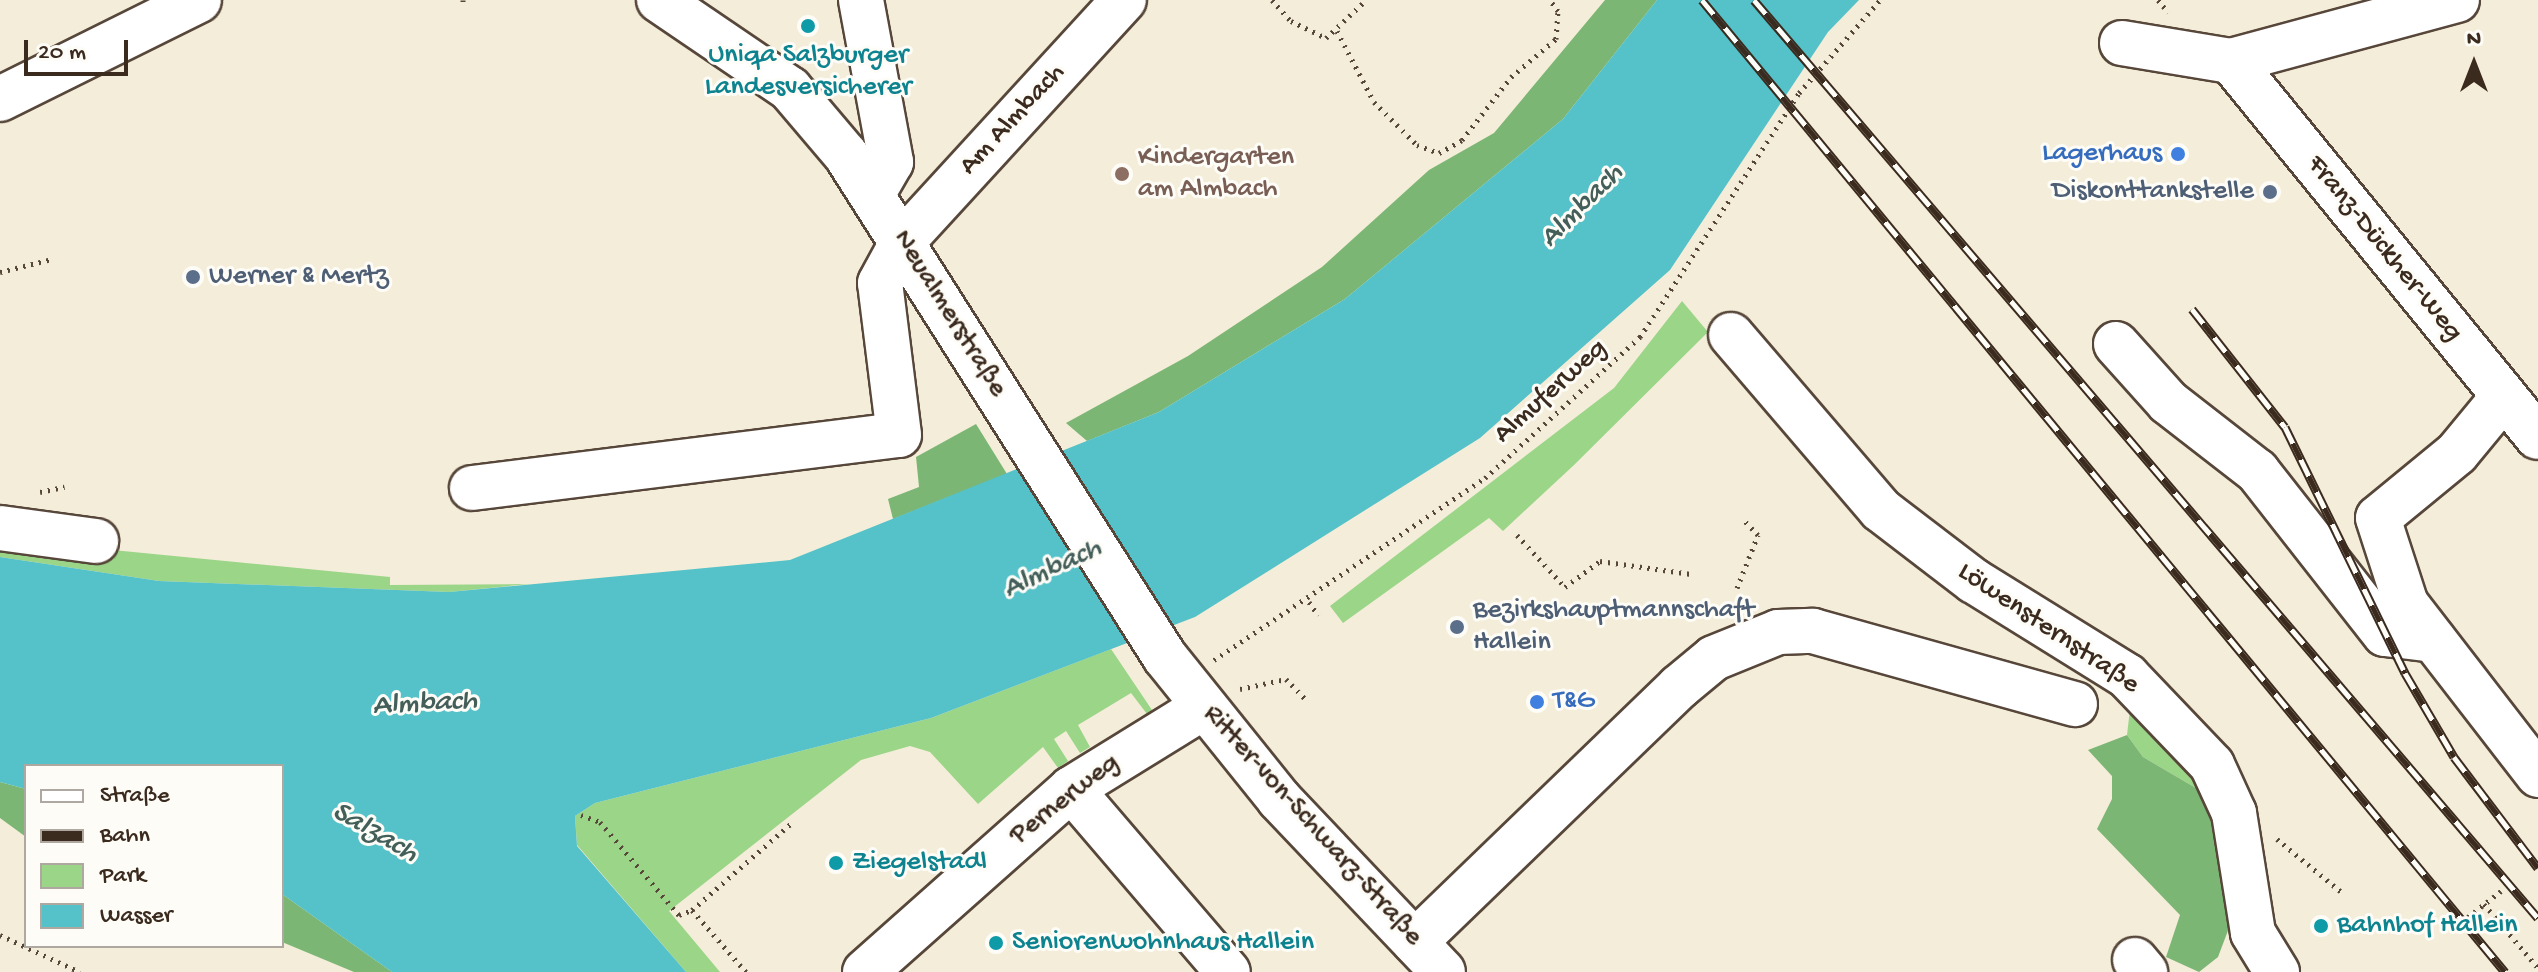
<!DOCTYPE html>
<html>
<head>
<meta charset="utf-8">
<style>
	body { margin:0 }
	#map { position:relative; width:2538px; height:972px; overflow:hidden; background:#f4edd9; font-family:"Gochi Hand",sans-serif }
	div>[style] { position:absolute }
	.green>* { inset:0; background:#9bd588 }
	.forest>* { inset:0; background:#7cb674 }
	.water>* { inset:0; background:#54c2c8 }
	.path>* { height:5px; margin-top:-2.5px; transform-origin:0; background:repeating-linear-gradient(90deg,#57473a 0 2px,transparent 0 8px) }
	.roads { filter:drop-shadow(2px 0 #57473a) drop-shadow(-2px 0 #57473a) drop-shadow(0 2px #57473a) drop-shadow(0 -2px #57473a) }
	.minor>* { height:44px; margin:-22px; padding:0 22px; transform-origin:22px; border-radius:22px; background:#fff }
	.rail>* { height:9px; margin-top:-4.5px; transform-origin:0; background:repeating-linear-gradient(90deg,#fdfcf7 0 18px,#3b2a1e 0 36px); box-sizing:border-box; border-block:2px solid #3b2a1e }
	.dots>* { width:22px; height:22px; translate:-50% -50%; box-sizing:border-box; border:4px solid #fdfcf7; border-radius:50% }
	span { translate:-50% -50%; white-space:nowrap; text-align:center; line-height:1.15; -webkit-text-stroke:6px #fdfcf7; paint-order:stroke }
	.culture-label { font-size:28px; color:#0d838f }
	.left { translate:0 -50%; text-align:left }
	.street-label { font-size:28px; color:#3b2a1e }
	.shop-label { font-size:28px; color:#366cbe }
	.right { translate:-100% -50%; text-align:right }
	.education-label { font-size:28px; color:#785e54 }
	.service-label { font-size:28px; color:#4e5e75 }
	.water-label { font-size:30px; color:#445f5a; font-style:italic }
	.legend { position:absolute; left:24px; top:764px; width:260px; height:184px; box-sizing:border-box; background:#fdfcf7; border:2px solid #afa8a0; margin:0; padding:10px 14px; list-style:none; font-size:24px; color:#3b2a1e }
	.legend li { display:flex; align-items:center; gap:16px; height:40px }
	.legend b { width:40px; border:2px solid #afa8a0 }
	.north { position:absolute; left:2434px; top:24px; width:80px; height:80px; -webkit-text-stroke:6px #fdfcf7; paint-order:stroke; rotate:0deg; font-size:22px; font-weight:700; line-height:32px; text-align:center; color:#3b2a1e }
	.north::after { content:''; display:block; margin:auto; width:28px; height:36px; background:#3b2a1e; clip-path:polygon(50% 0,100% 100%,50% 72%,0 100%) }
	.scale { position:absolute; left:24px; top:40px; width:104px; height:36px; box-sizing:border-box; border:4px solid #3b2a1e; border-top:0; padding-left:10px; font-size:24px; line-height:28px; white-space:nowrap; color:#3b2a1e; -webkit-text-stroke:6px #fdfcf7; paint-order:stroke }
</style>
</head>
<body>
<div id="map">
	<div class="green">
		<i style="clip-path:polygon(1682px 301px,1708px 332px,1574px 465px,1503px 531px,1489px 518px,1343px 623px,1330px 606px,1614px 388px)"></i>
		<i style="clip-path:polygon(0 539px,390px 577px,390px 585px,529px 584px,449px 592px,159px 581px,0 557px)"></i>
		<i style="clip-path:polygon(1111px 649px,1152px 710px,1147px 714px,1131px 693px,1078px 725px,1090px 747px,1080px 753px,1066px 731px,1054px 739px,1068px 761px,1058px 768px,1043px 747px,978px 804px,930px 752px,910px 746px,861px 760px,669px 911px,720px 972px,686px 972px,577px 845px,575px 816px,595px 803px,931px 718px)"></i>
		<i style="clip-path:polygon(2131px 701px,2218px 801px,2143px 757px,2127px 735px)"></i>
	</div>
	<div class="forest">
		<i style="clip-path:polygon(1605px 0,1657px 0,1563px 119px,1345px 299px,1159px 412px,1087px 441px,1066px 423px,1188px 356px,1322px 267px,1429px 170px,1494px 133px)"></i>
		<i style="clip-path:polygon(976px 424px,1007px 474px,893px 519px,888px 499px,919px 487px,916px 457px)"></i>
		<i style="clip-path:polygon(2127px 735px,2143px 757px,2218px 801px,2235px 912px,2218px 957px,2199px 972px,2166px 957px,2180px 915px,2097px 829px,2112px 799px,2112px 776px,2088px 750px)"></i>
		<i style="clip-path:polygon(0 782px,26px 789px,26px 837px,0 818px)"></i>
		<i style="clip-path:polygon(282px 894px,392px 972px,354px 972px,282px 942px)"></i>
	</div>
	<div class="water">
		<i style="clip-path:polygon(1657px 0,1859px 0,1828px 32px,1670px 270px,1480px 438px,1195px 617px,931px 718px,595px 803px,575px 816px,577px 846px,686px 972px,392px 972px,282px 894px,282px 766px,26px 766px,26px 789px,0 782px,0 557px,159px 581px,449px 592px,790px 560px,1159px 412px,1345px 299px,1563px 119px)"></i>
	</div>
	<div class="path">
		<i style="left:463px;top:0;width:4px;rotate:90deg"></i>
		<i style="left:1272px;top:0;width:28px;rotate:48deg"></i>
		<i style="left:1291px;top:21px;width:39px;rotate:26deg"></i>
		<i style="left:1326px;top:38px;width:55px;rotate:-43.5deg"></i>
		<i style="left:2158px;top:0;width:16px;rotate:50deg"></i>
		<i style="left:1337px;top:31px;width:80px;rotate:62.5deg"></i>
		<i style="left:1374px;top:102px;width:61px;rotate:45deg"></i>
		<i style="left:1417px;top:145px;width:23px;rotate:20deg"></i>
		<i style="left:1439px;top:153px;width:26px;rotate:-29deg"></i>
		<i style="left:1462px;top:140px;width:80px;rotate:-52.1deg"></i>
		<i style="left:1511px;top:77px;width:59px;rotate:-40.2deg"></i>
		<i style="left:1556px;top:39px;width:28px;rotate:-86deg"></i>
		<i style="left:1558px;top:11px;width:14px;rotate:-126deg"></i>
		<i style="left:0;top:272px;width:54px;rotate:-14deg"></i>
		<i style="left:40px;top:492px;width:25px;rotate:-12deg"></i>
		<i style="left:1517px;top:535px;width:71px;rotate:47.3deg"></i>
		<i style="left:1565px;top:587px;width:44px;rotate:-36.6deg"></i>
		<i style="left:1600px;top:561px;width:92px;rotate:8.1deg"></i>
		<i style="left:1737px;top:588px;width:57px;rotate:-68.4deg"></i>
		<i style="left:1758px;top:535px;width:23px;rotate:-133deg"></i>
		<i style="left:1309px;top:602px;width:16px;rotate:55deg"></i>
		<i style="left:1214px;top:660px;width:326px;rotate:-33.9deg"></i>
		<i style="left:1485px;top:478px;width:210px;rotate:-42.3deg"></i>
		<i style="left:1640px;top:337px;width:291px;rotate:-56.9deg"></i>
		<i style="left:1799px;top:93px;width:123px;rotate:-48.9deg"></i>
		<i style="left:1240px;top:689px;width:47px;rotate:-12.3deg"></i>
		<i style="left:1286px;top:679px;width:30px;rotate:46deg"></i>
		<i style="left:581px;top:815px;width:20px;rotate:20deg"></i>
		<i style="left:600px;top:822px;width:122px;rotate:49.7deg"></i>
		<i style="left:679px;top:915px;width:14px;rotate:-21deg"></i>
		<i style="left:2277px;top:839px;width:87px;rotate:39.4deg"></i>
		<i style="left:2484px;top:904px;width:84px;rotate:49.8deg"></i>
		<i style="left:2468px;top:917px;width:42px;rotate:-38.2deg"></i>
		<i style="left:0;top:935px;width:88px;rotate:24.8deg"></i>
		<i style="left:746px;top:972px;width:82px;rotate:-131.1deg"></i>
		<i style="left:692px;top:910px;width:134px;rotate:-41.1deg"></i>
	</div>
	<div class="roads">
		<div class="minor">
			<i style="left:659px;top:0;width:158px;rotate:34.2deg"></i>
			<i style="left:790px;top:89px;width:87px;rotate:49.7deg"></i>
			<i style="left:846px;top:155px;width:595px;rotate:57.57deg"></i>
			<i style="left:1165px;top:657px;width:182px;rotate:51.2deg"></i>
			<i style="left:1279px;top:799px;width:238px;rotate:46.5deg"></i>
			<i style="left:861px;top:0;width:165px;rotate:79.5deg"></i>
			<i style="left:891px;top:162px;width:36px;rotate:120deg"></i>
			<i style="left:2122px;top:43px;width:110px;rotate:9.4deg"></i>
			<i style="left:2231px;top:61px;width:234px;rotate:-15.1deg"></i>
			<i style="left:2231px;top:61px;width:485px;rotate:50.8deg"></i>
			<i style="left:0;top:99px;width:222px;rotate:-26.4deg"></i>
			<i style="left:1731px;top:335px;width:230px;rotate:49.4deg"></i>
			<i style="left:1881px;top:510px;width:117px;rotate:37.4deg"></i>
			<i style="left:1974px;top:581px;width:180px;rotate:31.8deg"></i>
			<i style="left:2127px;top:676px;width:123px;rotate:46.3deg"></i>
			<i style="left:2212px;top:765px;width:53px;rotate:65.4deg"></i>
			<i style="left:2234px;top:813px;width:121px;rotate:81deg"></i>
			<i style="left:2253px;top:933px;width:46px;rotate:58.4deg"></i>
			<i style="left:2116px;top:344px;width:78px;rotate:48.1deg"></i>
			<i style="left:2168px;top:402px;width:113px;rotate:37.8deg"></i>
			<i style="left:2257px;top:471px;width:207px;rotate:51.9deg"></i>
			<i style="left:2385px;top:634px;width:49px;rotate:7deg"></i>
			<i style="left:2504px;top:396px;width:74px;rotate:129.5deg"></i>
			<i style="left:2457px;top:453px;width:102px;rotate:140.6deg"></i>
			<i style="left:2378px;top:518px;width:90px;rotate:72deg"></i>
			<i style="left:2406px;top:604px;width:216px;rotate:52.3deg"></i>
			<i style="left:472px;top:488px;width:430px;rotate:-7.1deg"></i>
			<i style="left:899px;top:435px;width:153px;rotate:-97.1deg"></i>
			<i style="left:880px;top:283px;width:48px;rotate:-61.3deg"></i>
			<i style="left:903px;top:241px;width:327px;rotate:-47.5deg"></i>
			<i style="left:0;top:528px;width:97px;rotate:7.7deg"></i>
			<i style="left:1071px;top:789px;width:241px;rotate:49.4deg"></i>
			<i style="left:1415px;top:942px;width:367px;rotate:-44deg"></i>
			<i style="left:1679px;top:687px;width:45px;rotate:-39.6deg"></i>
			<i style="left:1714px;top:658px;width:69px;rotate:-22.1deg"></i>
			<i style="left:1778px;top:632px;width:35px;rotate:-2deg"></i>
			<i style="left:1813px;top:631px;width:272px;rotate:15.6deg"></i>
			<i style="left:2135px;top:960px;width:16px;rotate:50deg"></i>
			<i style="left:865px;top:972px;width:276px;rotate:-41.6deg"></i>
			<i style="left:1071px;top:789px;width:156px;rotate:-31.7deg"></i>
		</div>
	</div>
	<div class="rail">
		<i style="left:1702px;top:0;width:1261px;rotate:50.44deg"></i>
		<i style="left:1754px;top:0;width:1207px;rotate:49.5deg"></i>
		<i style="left:2192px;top:309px;width:150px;rotate:51.8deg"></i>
		<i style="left:2285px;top:427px;width:274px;rotate:64deg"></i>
		<i style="left:2405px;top:673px;width:97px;rotate:59.7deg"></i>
		<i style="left:2454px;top:757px;width:139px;rotate:52.9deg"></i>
	</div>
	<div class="dots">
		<i style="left:808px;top:26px;background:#0f9aa8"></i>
		<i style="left:2178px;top:154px;background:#3f7fe0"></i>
		<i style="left:1122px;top:174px;background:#8d6e63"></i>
		<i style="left:2270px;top:192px;background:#5c6f8a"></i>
		<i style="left:193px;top:277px;background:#5c6f8a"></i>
		<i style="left:1457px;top:627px;background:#5c6f8a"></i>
		<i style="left:1537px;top:702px;background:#3f7fe0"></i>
		<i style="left:836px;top:863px;background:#0f9aa8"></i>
		<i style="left:2321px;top:926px;background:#0f9aa8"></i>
		<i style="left:996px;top:943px;background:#0f9aa8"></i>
	</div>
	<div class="culture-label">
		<span style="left:808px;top:72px">Uniqa Salzburger<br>Landesversicherer</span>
		<span class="left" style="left:852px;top:863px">Ziegelstadl</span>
		<span class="left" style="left:2337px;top:926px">Bahnhof Hallein</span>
		<span class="left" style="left:1012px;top:943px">Seniorenwohnhaus Hallein</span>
	</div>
	<div class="street-label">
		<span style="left:1013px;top:120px;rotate:-47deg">Am Almbach</span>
		<span style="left:2384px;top:249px;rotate:51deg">Franz-Dückher-Weg</span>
		<span style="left:949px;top:314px;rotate:58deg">Neualmerstraße</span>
		<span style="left:1551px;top:392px;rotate:-42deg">Almuferweg</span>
		<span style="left:2048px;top:629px;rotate:34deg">Löwensternstraße</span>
		<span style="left:1065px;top:800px;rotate:-38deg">Pernerweg</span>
		<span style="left:1312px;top:826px;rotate:48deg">Ritter-von-Schwarz-Straße</span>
	</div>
	<div class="shop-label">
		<span class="right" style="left:2162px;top:154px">Lagerhaus</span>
		<span class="left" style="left:1553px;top:702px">T&amp;G</span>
	</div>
	<div class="education-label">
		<span class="left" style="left:1138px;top:174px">Kindergarten<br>am Almbach</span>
	</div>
	<div class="service-label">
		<span class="right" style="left:2254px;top:192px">Diskonttankstelle</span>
		<span class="left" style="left:209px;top:277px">Werner &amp; Mertz</span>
		<span class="left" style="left:1473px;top:627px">Bezirkshauptmannschaft<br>Hallein</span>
	</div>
	<div class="water-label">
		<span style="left:1583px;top:207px;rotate:-45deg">Almbach</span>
		<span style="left:1053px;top:570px;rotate:-25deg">Almbach</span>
		<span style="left:425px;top:705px;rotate:-3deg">Almbach</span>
		<span style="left:374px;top:834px;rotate:30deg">Salzach</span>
	</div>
	<ul class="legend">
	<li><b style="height:10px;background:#fff"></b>Straße</li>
	<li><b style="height:10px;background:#3b2a1e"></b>Bahn</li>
	<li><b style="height:22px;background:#9bd588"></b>Park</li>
	<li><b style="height:22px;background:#54c2c8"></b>Wasser</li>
	</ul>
	<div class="north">N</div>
	<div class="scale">20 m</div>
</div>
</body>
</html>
